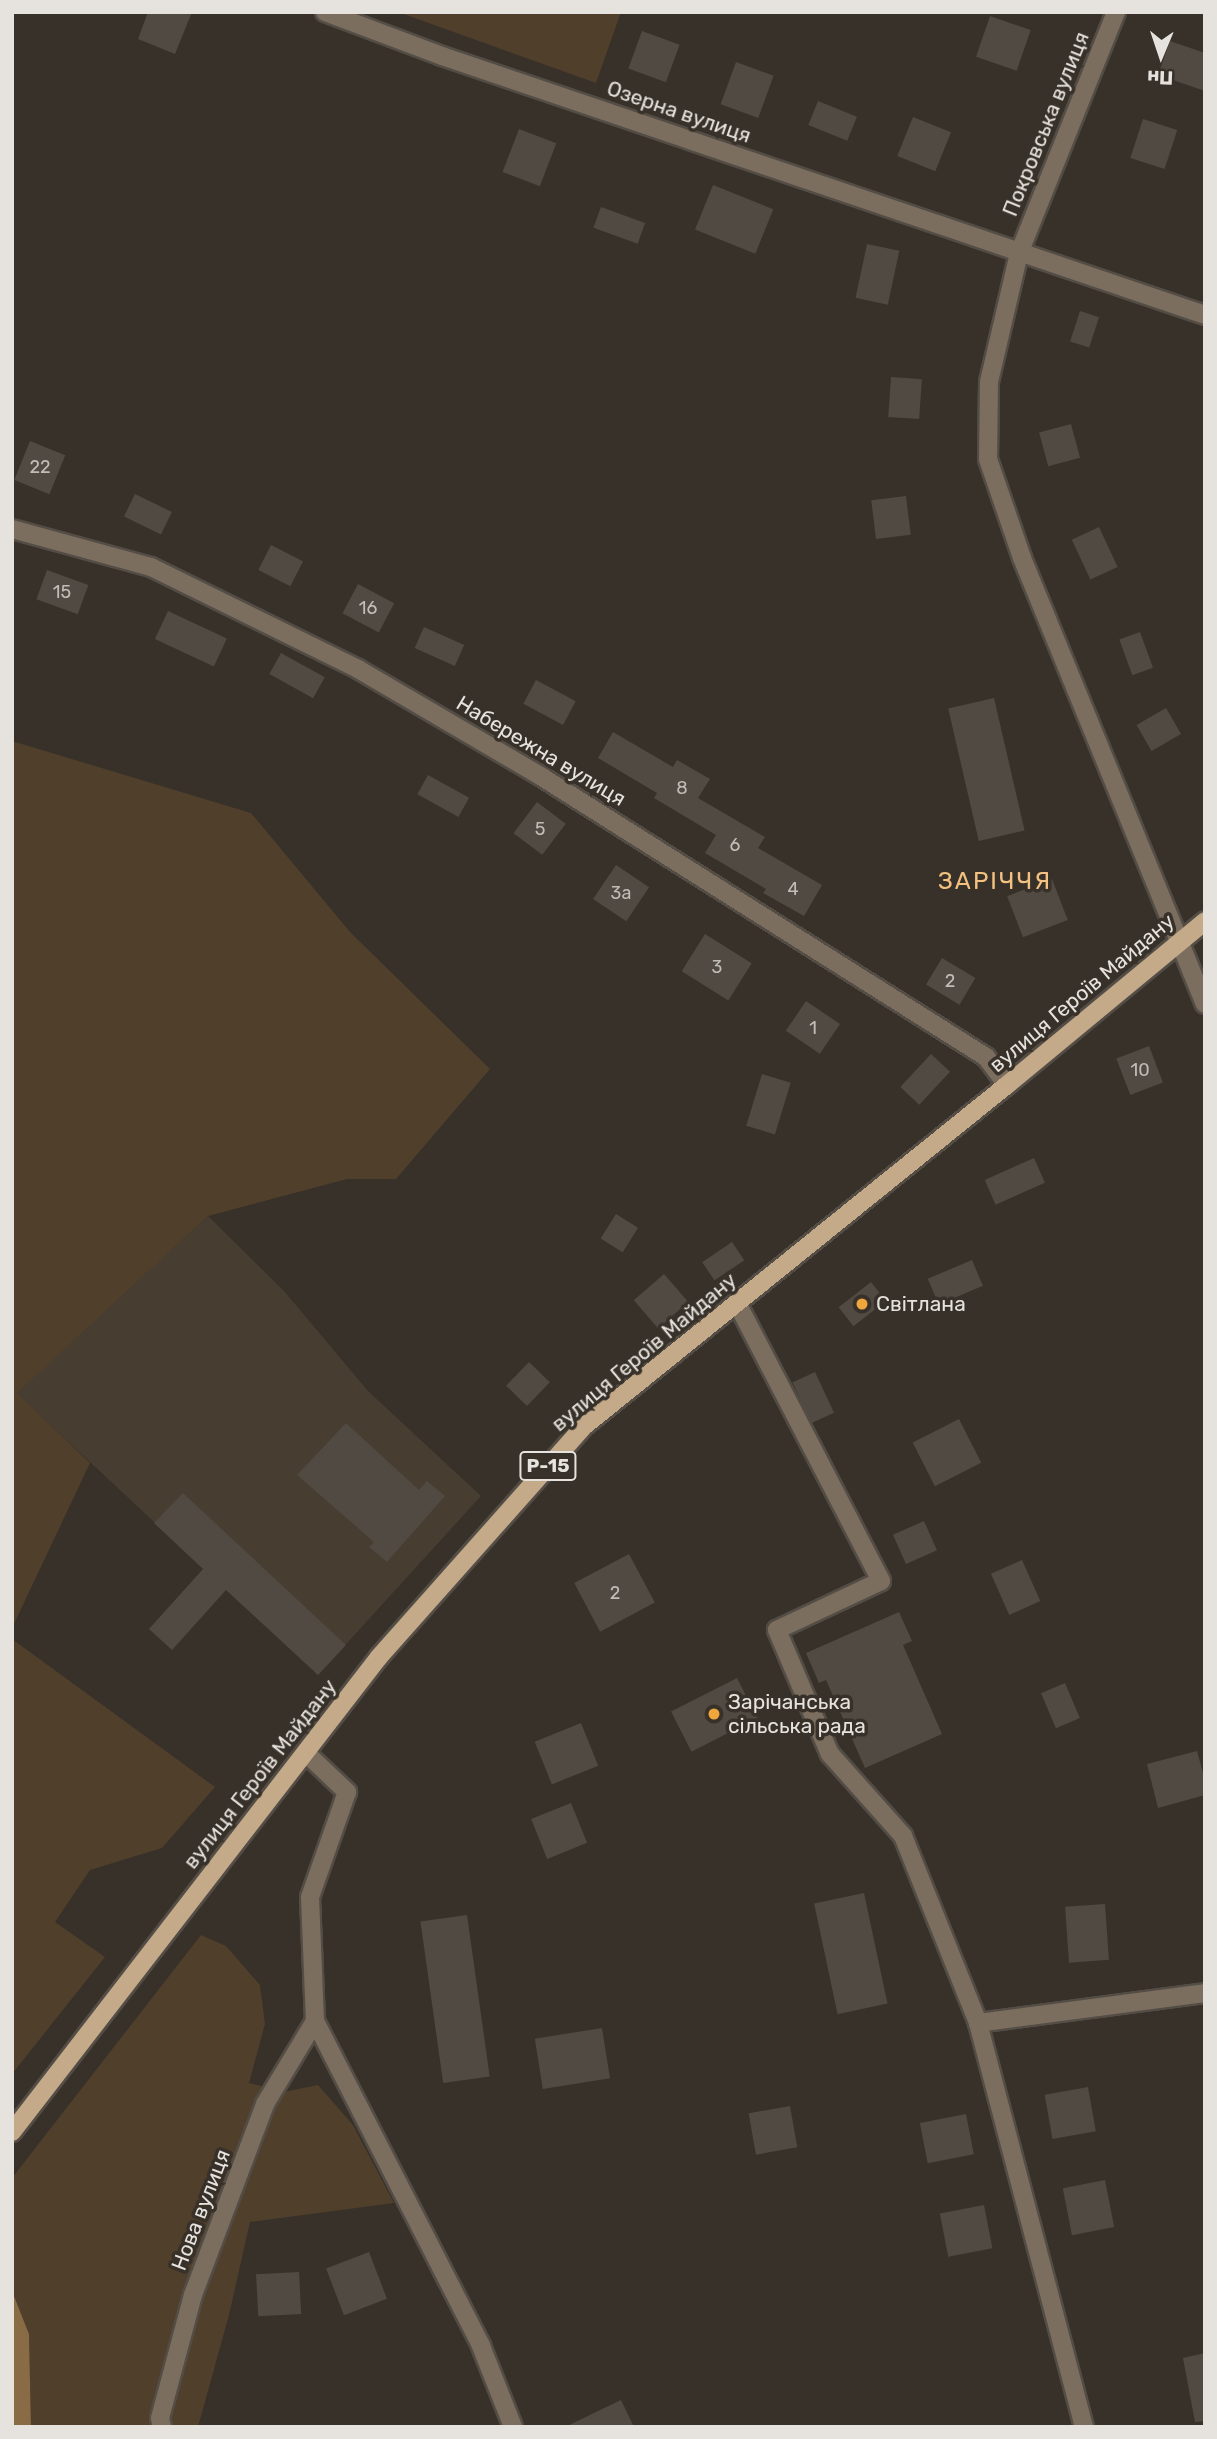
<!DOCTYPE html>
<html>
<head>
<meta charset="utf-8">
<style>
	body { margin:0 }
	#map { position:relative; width:1217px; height:2439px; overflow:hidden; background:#373129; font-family:Rubik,sans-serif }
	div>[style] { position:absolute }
	.built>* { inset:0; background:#473d31 }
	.green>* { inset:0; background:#503f2b }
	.water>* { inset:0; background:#896c46 }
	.building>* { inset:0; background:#504a42; transform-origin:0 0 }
	.roads { filter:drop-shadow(2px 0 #534d46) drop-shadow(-2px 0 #534d46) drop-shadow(0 2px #534d46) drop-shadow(0 -2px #534d46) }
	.minor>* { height:18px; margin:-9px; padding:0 9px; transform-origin:9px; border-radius:9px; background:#7c6e5e }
	.major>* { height:18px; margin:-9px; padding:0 9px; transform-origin:9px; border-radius:9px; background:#c5aa89 }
	.dots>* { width:19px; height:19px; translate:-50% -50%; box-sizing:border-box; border:4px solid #373129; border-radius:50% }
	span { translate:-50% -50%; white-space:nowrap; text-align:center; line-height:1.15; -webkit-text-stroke:7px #373129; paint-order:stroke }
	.number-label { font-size:18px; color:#c0bcb6 }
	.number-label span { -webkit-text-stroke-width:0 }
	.shield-label span { padding:2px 5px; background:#373129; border:2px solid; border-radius:5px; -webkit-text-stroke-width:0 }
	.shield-label { font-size:19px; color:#e6e2dd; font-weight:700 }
	.street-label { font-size:21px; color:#e6e2dd }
	.poi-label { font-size:21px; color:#e6e2dd }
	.left { translate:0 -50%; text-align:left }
	.quarter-label { font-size:24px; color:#f3c180; letter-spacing:2px }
	.frame { position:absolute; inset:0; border:14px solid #e6e2dd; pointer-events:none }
	.north { position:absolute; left:1126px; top:21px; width:70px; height:70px; -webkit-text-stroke:5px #373129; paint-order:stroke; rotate:182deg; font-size:19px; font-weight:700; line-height:28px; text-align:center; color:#e6e2dd }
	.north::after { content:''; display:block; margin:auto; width:24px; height:32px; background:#e6e2dd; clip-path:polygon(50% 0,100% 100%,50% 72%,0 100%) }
</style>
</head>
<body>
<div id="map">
	<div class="built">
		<i style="clip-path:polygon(208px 1216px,284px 1291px,368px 1391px,481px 1496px,318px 1675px,16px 1393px)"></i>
	</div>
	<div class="green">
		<i style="clip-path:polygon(398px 12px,621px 12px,596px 83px)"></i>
		<i style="clip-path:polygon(12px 741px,251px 813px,350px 932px,490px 1069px,396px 1179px,347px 1179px,208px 1216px,17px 1393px,90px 1463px,12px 1628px)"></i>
		<i style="clip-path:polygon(12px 1639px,215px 1787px,162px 1848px,90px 1870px,55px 1922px,105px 1957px,12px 2074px)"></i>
		<i style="clip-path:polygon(201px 1935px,226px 1946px,260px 1985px,265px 2024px,249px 2083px,283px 2092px,318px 2085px,353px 2125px,394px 2203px,250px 2222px,229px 2315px,198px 2427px,31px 2427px,29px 2334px,12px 2291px,12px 2178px)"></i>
	</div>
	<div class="water">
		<i style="clip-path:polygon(12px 2291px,29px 2334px,31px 2427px,12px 2427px)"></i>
	</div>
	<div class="building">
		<i style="clip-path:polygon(148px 12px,192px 12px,175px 54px,138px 39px)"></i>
		<i style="left:990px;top:16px;width:43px;height:43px;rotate:19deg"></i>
		<i style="left:642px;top:31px;width:40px;height:40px;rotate:20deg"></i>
		<i style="clip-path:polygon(1170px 41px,1205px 53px,1205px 91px,1158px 75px)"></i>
		<i style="left:736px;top:62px;width:40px;height:45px;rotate:20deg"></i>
		<i style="left:818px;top:101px;width:42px;height:26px;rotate:22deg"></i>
		<i style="left:913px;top:117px;width:41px;height:42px;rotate:22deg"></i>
		<i style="left:1143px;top:119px;width:36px;height:41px;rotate:18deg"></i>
		<i style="left:519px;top:129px;width:40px;height:46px;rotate:21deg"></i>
		<i style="left:713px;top:185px;width:65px;height:48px;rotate:22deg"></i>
		<i style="left:601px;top:207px;width:47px;height:22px;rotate:20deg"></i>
		<i style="left:867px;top:244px;width:33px;height:55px;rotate:12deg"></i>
		<i style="left:1080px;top:311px;width:20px;height:32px;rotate:18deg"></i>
		<i style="left:891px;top:377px;width:31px;height:40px;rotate:4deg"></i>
		<i style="left:1071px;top:424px;width:35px;height:33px;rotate:75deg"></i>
		<i style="left:30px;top:441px;width:38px;height:42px;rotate:22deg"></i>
		<i style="left:135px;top:494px;width:41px;height:25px;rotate:26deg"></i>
		<i style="left:906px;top:496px;width:39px;height:35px;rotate:83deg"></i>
		<i style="left:1099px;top:527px;width:44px;height:30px;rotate:65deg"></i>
		<i style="left:271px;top:545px;width:36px;height:28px;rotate:27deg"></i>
		<i style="left:47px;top:570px;width:44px;height:31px;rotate:20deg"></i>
		<i style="left:358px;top:584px;width:41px;height:33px;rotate:28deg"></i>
		<i style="left:168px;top:611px;width:65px;height:31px;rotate:25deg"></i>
		<i style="left:424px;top:627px;width:44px;height:23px;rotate:24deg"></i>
		<i style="left:1140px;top:632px;width:38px;height:22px;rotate:70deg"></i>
		<i style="left:281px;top:653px;width:50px;height:24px;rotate:29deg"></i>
		<i style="left:536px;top:680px;width:45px;height:27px;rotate:28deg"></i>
		<i style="left:994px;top:698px;width:136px;height:47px;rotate:77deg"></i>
		<i style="left:1166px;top:708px;width:30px;height:34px;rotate:60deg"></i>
		<i style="clip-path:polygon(613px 732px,673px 767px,677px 760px,710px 779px,698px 798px,765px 837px,758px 848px,822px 885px,804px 916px,763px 893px,766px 889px,705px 853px,716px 835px,654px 798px,657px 793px,598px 758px)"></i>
		<i style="left:428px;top:775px;width:47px;height:22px;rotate:29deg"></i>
		<i style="left:537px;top:802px;width:36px;height:39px;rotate:37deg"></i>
		<i style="left:616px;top:865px;width:40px;height:41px;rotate:34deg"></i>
		<i style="left:1052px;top:879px;width:44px;height:48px;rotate:69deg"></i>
		<i style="left:705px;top:934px;width:55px;height:44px;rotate:32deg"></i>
		<i style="left:942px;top:958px;width:39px;height:31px;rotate:31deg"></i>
		<i style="left:806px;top:1001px;width:41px;height:36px;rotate:34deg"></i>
		<i style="left:1149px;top:1046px;width:39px;height:35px;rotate:69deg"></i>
		<i style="left:931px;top:1054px;width:26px;height:45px;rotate:43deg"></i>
		<i style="left:762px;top:1074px;width:30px;height:54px;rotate:17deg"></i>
		<i style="left:1034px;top:1158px;width:27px;height:54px;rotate:66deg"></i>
		<i style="left:616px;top:1214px;width:26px;height:29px;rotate:32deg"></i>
		<i style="left:732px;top:1242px;width:22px;height:36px;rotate:56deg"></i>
		<i style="left:972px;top:1260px;width:28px;height:48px;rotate:67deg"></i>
		<i style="left:664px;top:1274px;width:37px;height:40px;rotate:49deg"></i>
		<i style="left:871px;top:1282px;width:24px;height:41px;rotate:52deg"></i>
		<i style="left:529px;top:1362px;width:29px;height:33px;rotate:44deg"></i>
		<i style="left:815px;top:1372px;width:45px;height:25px;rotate:65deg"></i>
		<i style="left:959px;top:1419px;width:49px;height:52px;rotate:63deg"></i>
		<i style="clip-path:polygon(346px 1423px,419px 1490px,427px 1481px,445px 1496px,387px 1562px,369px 1547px,374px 1542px,297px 1475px)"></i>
		<i style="clip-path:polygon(183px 1493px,346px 1645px,318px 1675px,226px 1590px,172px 1650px,149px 1629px,203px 1569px,154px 1523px)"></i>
		<i style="left:924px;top:1521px;width:32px;height:34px;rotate:66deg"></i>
		<i style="left:629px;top:1554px;width:55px;height:62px;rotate:62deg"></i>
		<i style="left:1022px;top:1560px;width:45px;height:34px;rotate:66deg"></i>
		<i style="clip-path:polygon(899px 1612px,912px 1641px,903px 1645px,942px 1734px,865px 1768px,826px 1680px,819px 1683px,806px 1653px)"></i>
		<i style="left:737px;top:1678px;width:45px;height:74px;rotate:63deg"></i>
		<i style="left:1065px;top:1683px;width:38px;height:26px;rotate:67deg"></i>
		<i style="left:581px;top:1723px;width:46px;height:50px;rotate:68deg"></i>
		<i style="clip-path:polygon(1197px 1751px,1205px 1780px,1205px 1795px,1158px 1808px,1147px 1764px)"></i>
		<i style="left:571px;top:1803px;width:43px;height:43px;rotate:68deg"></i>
		<i style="left:864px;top:1893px;width:113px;height:51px;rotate:78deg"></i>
		<i style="left:1105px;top:1904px;width:56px;height:40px;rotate:86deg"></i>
		<i style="left:467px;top:1915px;width:163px;height:47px;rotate:82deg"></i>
		<i style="left:602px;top:2028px;width:51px;height:68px;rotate:81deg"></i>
		<i style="left:1088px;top:2087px;width:45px;height:44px;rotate:80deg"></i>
		<i style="left:790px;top:2106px;width:42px;height:42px;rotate:80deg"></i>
		<i style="left:966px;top:2114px;width:41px;height:47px;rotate:79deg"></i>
		<i style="left:1105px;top:2180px;width:48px;height:43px;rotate:79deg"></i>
		<i style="left:984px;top:2205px;width:44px;height:45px;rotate:79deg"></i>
		<i style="left:369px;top:2252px;width:50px;height:46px;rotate:69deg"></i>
		<i style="left:299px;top:2272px;width:42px;height:43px;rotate:87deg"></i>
		<i style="clip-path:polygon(1205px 2353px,1205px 2421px,1195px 2422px,1183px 2358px)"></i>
		<i style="clip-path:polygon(621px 2400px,634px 2427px,565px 2427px)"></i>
	</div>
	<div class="roads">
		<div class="minor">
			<i style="left:325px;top:12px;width:125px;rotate:20.6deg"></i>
			<i style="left:442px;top:56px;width:806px;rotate:18.75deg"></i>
			<i style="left:1116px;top:12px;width:260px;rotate:111.9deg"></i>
			<i style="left:1019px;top:253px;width:132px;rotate:103.1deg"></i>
			<i style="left:989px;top:382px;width:77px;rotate:90.7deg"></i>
			<i style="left:988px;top:459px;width:105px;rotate:71deg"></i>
			<i style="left:1022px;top:558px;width:482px;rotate:67.7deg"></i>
			<i style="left:12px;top:529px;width:144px;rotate:15.3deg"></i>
			<i style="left:151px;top:567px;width:231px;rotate:26.2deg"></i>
			<i style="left:358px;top:669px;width:213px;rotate:30.4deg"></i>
			<i style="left:542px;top:777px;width:525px;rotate:32.24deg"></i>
			<i style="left:986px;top:1057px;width:35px;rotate:53deg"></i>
			<i style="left:737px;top:1303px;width:313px;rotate:62.6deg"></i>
			<i style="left:881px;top:1581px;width:115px;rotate:154.8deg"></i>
			<i style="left:777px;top:1630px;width:135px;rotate:66.9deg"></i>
			<i style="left:830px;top:1754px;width:110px;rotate:48.3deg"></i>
			<i style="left:903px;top:1836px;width:201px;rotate:68.1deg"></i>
			<i style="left:978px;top:2023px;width:418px;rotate:75.3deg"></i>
			<i style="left:306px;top:1753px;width:57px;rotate:43.6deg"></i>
			<i style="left:347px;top:1792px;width:111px;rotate:109.4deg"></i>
			<i style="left:310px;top:1897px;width:124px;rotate:87.7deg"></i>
			<i style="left:315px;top:2021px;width:365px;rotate:62.9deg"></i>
			<i style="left:481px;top:2346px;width:87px;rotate:68.4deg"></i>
			<i style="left:978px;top:2023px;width:229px;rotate:-7.5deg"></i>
			<i style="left:162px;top:2427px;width:9px;rotate:-103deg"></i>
			<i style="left:160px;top:2418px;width:127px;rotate:-75deg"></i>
			<i style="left:193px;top:2295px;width:204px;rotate:-69.3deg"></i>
			<i style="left:265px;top:2104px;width:97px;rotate:-58.9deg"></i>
		</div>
		<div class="major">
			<i style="left:12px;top:2132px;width:600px;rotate:-52.31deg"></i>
			<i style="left:379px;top:1657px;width:307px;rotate:-48.4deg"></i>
			<i style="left:583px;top:1427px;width:545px;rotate:-38.89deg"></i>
			<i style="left:1007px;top:1085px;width:257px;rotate:-39.6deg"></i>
		</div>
	</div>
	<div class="dots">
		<i style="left:862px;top:1304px;background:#efa73d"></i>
		<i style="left:714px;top:1714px;background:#efa73d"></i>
	</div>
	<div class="number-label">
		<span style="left:40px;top:467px">22</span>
		<span style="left:62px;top:592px">15</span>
		<span style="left:368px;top:608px">16</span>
		<span style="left:682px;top:788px">8</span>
		<span style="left:540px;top:829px">5</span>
		<span style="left:735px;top:845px">6</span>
		<span style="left:793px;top:889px">4</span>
		<span style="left:621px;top:893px">3а</span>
		<span style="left:717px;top:967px">3</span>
		<span style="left:950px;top:981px">2</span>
		<span style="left:813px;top:1028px">1</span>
		<span style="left:1140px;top:1070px">10</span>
		<span style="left:615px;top:1593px">2</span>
	</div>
	<div class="shield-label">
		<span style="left:548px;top:1466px">Р-15</span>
	</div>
	<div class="street-label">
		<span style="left:679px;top:112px;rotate:19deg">Озерна вулиця</span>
		<span style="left:1046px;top:124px;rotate:-68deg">Покровська вулиця</span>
		<span style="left:541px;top:751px;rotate:31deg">Набережна вулиця</span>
		<span style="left:1082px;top:993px;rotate:-40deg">вулиця Героїв Майдану</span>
		<span style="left:644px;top:1352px;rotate:-40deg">вулиця Героїв Майдану</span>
		<span style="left:260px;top:1774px;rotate:-52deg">вулиця Героїв Майдану</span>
		<span style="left:201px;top:2210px;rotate:-69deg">Нова вулиця</span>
	</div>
	<div class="poi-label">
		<span class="left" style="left:876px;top:1304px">Світлана</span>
		<span class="left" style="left:728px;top:1714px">Зарічанська<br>сільська рада</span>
	</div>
	<div class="quarter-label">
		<span style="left:995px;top:882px">ЗАРІЧЧЯ</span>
	</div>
	<div class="frame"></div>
	<div class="north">Пн</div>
</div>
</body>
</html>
